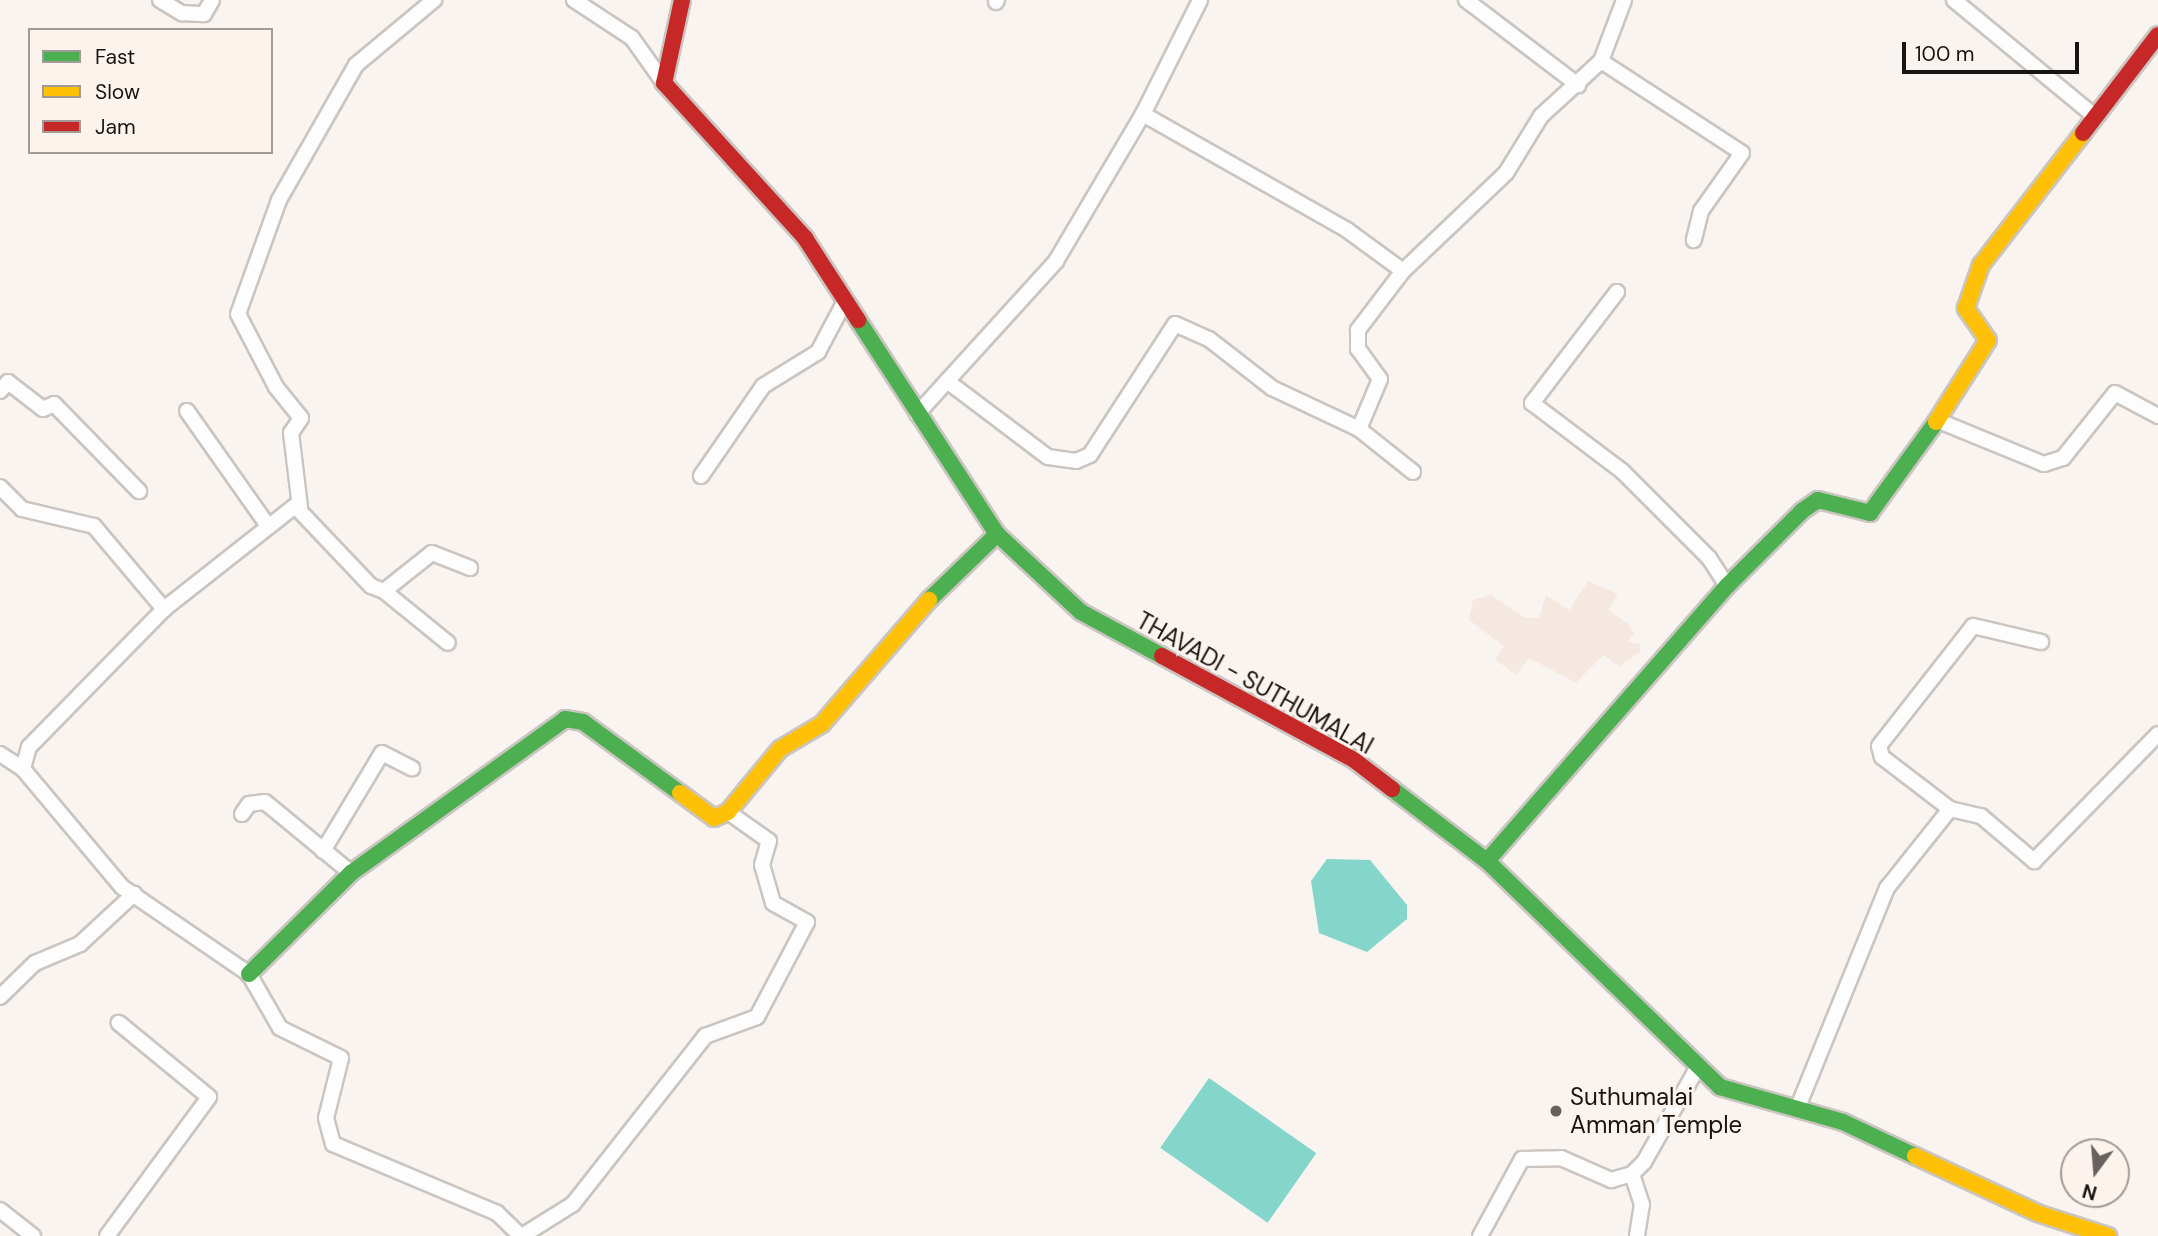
<!DOCTYPE html>
<html>
<head>
<meta charset="utf-8">
<style>
	body { margin:0 }
	#map { position:relative; width:2158px; height:1236px; overflow:hidden; background:#faf4f0; font-family:"DM Sans",sans-serif }
	div>[style] { position:absolute }
	.built>* { inset:0; background:#f5e8e0 }
	.water>* { inset:0; background:#84d5ca; transform-origin:0 0 }
	.roads { filter:drop-shadow(2px 0 #cac5c1) drop-shadow(-2px 0 #cac5c1) drop-shadow(0 2px #cac5c1) drop-shadow(0 -2px #cac5c1) }
	.street>* { height:14px; margin:-7px; padding:0 7px; transform-origin:7px; border-radius:7px; background:#fefdfd }
	.fast>* { height:16px; margin:-8px; padding:0 8px; transform-origin:8px; border-radius:8px; background:#4caf50 }
	.slow>* { height:16px; margin:-8px; padding:0 8px; transform-origin:8px; border-radius:8px; background:#ffc107 }
	.jam>* { height:16px; margin:-8px; padding:0 8px; transform-origin:8px; border-radius:8px; background:#c62828 }
	.dots>* { width:19px; height:19px; translate:-50% -50%; box-sizing:border-box; border:4px solid #fdf3ed; border-radius:50% }
	span { translate:-50% -50%; white-space:nowrap; text-align:center; line-height:1.15; -webkit-text-stroke:6px #fdf3ed; paint-order:stroke }
	.street-label { font-size:24px; color:#181411 }
	.poi-label { font-size:24px; color:#181411 }
	.left { translate:0 -50%; text-align:left }
	.legend { position:absolute; left:28px; top:28px; width:245px; height:126px; box-sizing:border-box; background:#fdf3ed; border:2px solid #a19a95; margin:0; padding:9px 12px; list-style:none; font-size:21px; color:#181411 }
	.legend li { display:flex; align-items:center; gap:14px; height:35px }
	.legend b { width:35px; border:2px solid #a19a95 }
	.north { position:absolute; left:2060px; top:1138px; width:70px; height:70px; box-sizing:border-box; background:#fdf3ed; border:2px solid #a19a95; border-radius:50%; rotate:196deg; font-size:19px; font-weight:700; line-height:28px; text-align:center; color:#181411 }
	.north::after { content:''; display:block; margin:auto; width:24px; height:32px; background:#67625f; clip-path:polygon(50% 0,100% 100%,50% 72%,0 100%) }
	.scale { position:absolute; left:1902px; top:42px; width:177px; height:32px; box-sizing:border-box; border:4px solid #181411; border-top:0; padding-left:9px; font-size:21px; line-height:24px; white-space:nowrap; color:#181411; -webkit-text-stroke:5px #fdf3ed; paint-order:stroke }
</style>
</head>
<body>
<div id="map">
	<div class="built">
		<i style="clip-path:polygon(1588px 581px,1618px 594px,1608px 610px,1628px 624px,1634px 634px,1628px 642px,1640px 644px,1640px 652px,1619px 666px,1603px 655px,1576px 683px,1529px 658px,1516px 675px,1495px 659px,1504px 646px,1469px 620px,1473px 600px,1491px 595px,1525px 618px,1539px 618px,1546px 595px,1569px 610px)"></i>
	</div>
	<div class="water">
		<i style="clip-path:polygon(1327px 859px,1370px 860px,1407px 905px,1407px 919px,1367px 952px,1319px 933px,1311px 881px)"></i>
		<i style="left:1209px;top:1078px;width:131px;height:85px;rotate:35deg"></i>
	</div>
	<div class="roads">
		<div class="street">
			<i style="left:160px;top:0;width:26px;rotate:31deg"></i>
			<i style="left:182px;top:13px;width:22px;rotate:3deg"></i>
			<i style="left:204px;top:14px;width:16px;rotate:-60deg"></i>
			<i style="left:574px;top:0;width:69px;rotate:33.2deg"></i>
			<i style="left:632px;top:38px;width:55px;rotate:54.6deg"></i>
			<i style="left:1466px;top:0;width:141px;rotate:37.2deg"></i>
			<i style="left:1954px;top:0;width:182px;rotate:39.6deg"></i>
			<i style="left:996px;top:2px;width:2px;rotate:-63deg"></i>
			<i style="left:1601px;top:61px;width:168px;rotate:33.1deg"></i>
			<i style="left:1742px;top:153px;width:71px;rotate:125.3deg"></i>
			<i style="left:1701px;top:211px;width:30px;rotate:104deg"></i>
			<i style="left:1143px;top:114px;width:235px;rotate:29.6deg"></i>
			<i style="left:1347px;top:230px;width:69px;rotate:36.2deg"></i>
			<i style="left:1617px;top:292px;width:140px;rotate:127.4deg"></i>
			<i style="left:1532px;top:403px;width:113px;rotate:37.1deg"></i>
			<i style="left:1622px;top:471px;width:123px;rotate:45deg"></i>
			<i style="left:1709px;top:558px;width:33px;rotate:57deg"></i>
			<i style="left:947px;top:381px;width:126px;rotate:37deg"></i>
			<i style="left:1048px;top:457px;width:28px;rotate:8deg"></i>
			<i style="left:1076px;top:461px;width:15px;rotate:-23deg"></i>
			<i style="left:1090px;top:455px;width:156px;rotate:-57deg"></i>
			<i style="left:1175px;top:324px;width:37px;rotate:24deg"></i>
			<i style="left:1209px;top:339px;width:80px;rotate:37.9deg"></i>
			<i style="left:1272px;top:388px;width:96px;rotate:25.2deg"></i>
			<i style="left:1359px;top:429px;width:69px;rotate:38.5deg"></i>
			<i style="left:0;top:391px;width:12px;rotate:-48deg"></i>
			<i style="left:8px;top:382px;width:44px;rotate:37.6deg"></i>
			<i style="left:43px;top:409px;width:12px;rotate:-24deg"></i>
			<i style="left:54px;top:404px;width:122px;rotate:45.7deg"></i>
			<i style="left:187px;top:411px;width:141px;rotate:54.8deg"></i>
			<i style="left:917px;top:414px;width:207px;rotate:-47.7deg"></i>
			<i style="left:1056px;top:261px;width:171px;rotate:-59.4deg"></i>
			<i style="left:1143px;top:114px;width:127px;rotate:-63.4deg"></i>
			<i style="left:1939px;top:421px;width:113px;rotate:22.3deg"></i>
			<i style="left:2044px;top:464px;width:20px;rotate:-18deg"></i>
			<i style="left:2063px;top:458px;width:83px;rotate:-51.3deg"></i>
			<i style="left:2115px;top:393px;width:49px;rotate:28.1deg"></i>
			<i style="left:1359px;top:429px;width:54px;rotate:-67.2deg"></i>
			<i style="left:1380px;top:379px;width:37px;rotate:-126deg"></i>
			<i style="left:1358px;top:349px;width:19px;rotate:-90deg"></i>
			<i style="left:1358px;top:330px;width:74px;rotate:-52.7deg"></i>
			<i style="left:1403px;top:271px;width:142px;rotate:-43.6deg"></i>
			<i style="left:1506px;top:173px;width:67px;rotate:-58.4deg"></i>
			<i style="left:1541px;top:116px;width:81px;rotate:-42.5deg"></i>
			<i style="left:1601px;top:61px;width:65px;rotate:-69.3deg"></i>
			<i style="left:701px;top:476px;width:109px;rotate:-55.4deg"></i>
			<i style="left:763px;top:386px;width:65px;rotate:-31.7deg"></i>
			<i style="left:818px;top:352px;width:58px;rotate:-62.1deg"></i>
			<i style="left:0;top:487px;width:31px;rotate:45deg"></i>
			<i style="left:22px;top:509px;width:74px;rotate:13.3deg"></i>
			<i style="left:94px;top:526px;width:109px;rotate:49.9deg"></i>
			<i style="left:300px;top:507px;width:75px;rotate:-96.9deg"></i>
			<i style="left:291px;top:433px;width:18px;rotate:-56deg"></i>
			<i style="left:301px;top:418px;width:40px;rotate:-129deg"></i>
			<i style="left:276px;top:387px;width:82px;rotate:-117.5deg"></i>
			<i style="left:238px;top:314px;width:121px;rotate:-70.2deg"></i>
			<i style="left:279px;top:200px;width:155px;rotate:-60.3deg"></i>
			<i style="left:356px;top:65px;width:102px;rotate:-39.8deg"></i>
			<i style="left:384px;top:591px;width:82px;rotate:39.1deg"></i>
			<i style="left:0;top:754px;width:27px;rotate:33deg"></i>
			<i style="left:23px;top:769px;width:154px;rotate:50deg"></i>
			<i style="left:122px;top:887px;width:154px;rotate:34.4deg"></i>
			<i style="left:249px;top:974px;width:62px;rotate:60.1deg"></i>
			<i style="left:280px;top:1028px;width:68px;rotate:26.2deg"></i>
			<i style="left:341px;top:1058px;width:62px;rotate:104deg"></i>
			<i style="left:326px;top:1118px;width:27px;rotate:75deg"></i>
			<i style="left:333px;top:1144px;width:178px;rotate:22.8deg"></i>
			<i style="left:497px;top:1213px;width:33px;rotate:44deg"></i>
			<i style="left:23px;top:769px;width:23px;rotate:-75deg"></i>
			<i style="left:29px;top:747px;width:193px;rotate:-45.6deg"></i>
			<i style="left:164px;top:609px;width:167px;rotate:-38.2deg"></i>
			<i style="left:295px;top:506px;width:110px;rotate:46.5deg"></i>
			<i style="left:371px;top:586px;width:14px;rotate:21deg"></i>
			<i style="left:384px;top:591px;width:61px;rotate:-38.4deg"></i>
			<i style="left:432px;top:553px;width:41px;rotate:21.5deg"></i>
			<i style="left:1950px;top:809px;width:86px;rotate:-142.6deg"></i>
			<i style="left:1882px;top:757px;width:11px;rotate:-105deg"></i>
			<i style="left:1879px;top:746px;width:152px;rotate:-51.9deg"></i>
			<i style="left:1973px;top:626px;width:70px;rotate:13.2deg"></i>
			<i style="left:242px;top:814px;width:12px;rotate:-55deg"></i>
			<i style="left:249px;top:804px;width:16px;rotate:-7deg"></i>
			<i style="left:265px;top:802px;width:112px;rotate:39.5deg"></i>
			<i style="left:323px;top:851px;width:114px;rotate:-59deg"></i>
			<i style="left:382px;top:753px;width:34px;rotate:27deg"></i>
			<i style="left:0;top:997px;width:49px;rotate:-44.2deg"></i>
			<i style="left:35px;top:963px;width:49px;rotate:-22.9deg"></i>
			<i style="left:80px;top:944px;width:74px;rotate:-42.8deg"></i>
			<i style="left:1798px;top:1107px;width:236px;rotate:-67.9deg"></i>
			<i style="left:1887px;top:888px;width:101px;rotate:-51.4deg"></i>
			<i style="left:1950px;top:809px;width:32px;rotate:13deg"></i>
			<i style="left:1981px;top:816px;width:70px;rotate:40.3deg"></i>
			<i style="left:2034px;top:861px;width:177px;rotate:-45.7deg"></i>
			<i style="left:1632px;top:1174px;width:32px;rotate:72deg"></i>
			<i style="left:1642px;top:1204px;width:32px;rotate:99deg"></i>
			<i style="left:0;top:1210px;width:42px;rotate:38.2deg"></i>
			<i style="left:107px;top:1236px;width:172px;rotate:-53.7deg"></i>
			<i style="left:209px;top:1097px;width:117px;rotate:-140.6deg"></i>
			<i style="left:522px;top:1236px;width:60px;rotate:-32.1deg"></i>
			<i style="left:573px;top:1204px;width:214px;rotate:-51.8deg"></i>
			<i style="left:705px;top:1036px;width:55px;rotate:-20.1deg"></i>
			<i style="left:757px;top:1017px;width:107px;rotate:-62.2deg"></i>
			<i style="left:807px;top:922px;width:39px;rotate:-151deg"></i>
			<i style="left:773px;top:903px;width:40px;rotate:-106deg"></i>
			<i style="left:762px;top:865px;width:25px;rotate:-74deg"></i>
			<i style="left:769px;top:841px;width:50px;rotate:-144.7deg"></i>
			<i style="left:1480px;top:1236px;width:88px;rotate:-61.4deg"></i>
			<i style="left:1522px;top:1159px;width:39px;rotate:-1deg"></i>
			<i style="left:1561px;top:1158px;width:55px;rotate:23.7deg"></i>
			<i style="left:1611px;top:1180px;width:22px;rotate:-16deg"></i>
			<i style="left:1632px;top:1174px;width:17px;rotate:-45deg"></i>
			<i style="left:1644px;top:1162px;width:106px;rotate:-60.5deg"></i>
		</div>
		<div class="fast">
			<i style="left:858px;top:320px;width:255px;rotate:57deg"></i>
			<i style="left:997px;top:534px;width:115px;rotate:42.9deg"></i>
			<i style="left:1081px;top:612px;width:92px;rotate:28.5deg"></i>
			<i style="left:929px;top:600px;width:95px;rotate:-44.1deg"></i>
			<i style="left:1392px;top:789px;width:119px;rotate:37.2deg"></i>
			<i style="left:1487px;top:861px;width:325px;rotate:44.1deg"></i>
			<i style="left:1720px;top:1087px;width:128px;rotate:15.9deg"></i>
			<i style="left:1843px;top:1122px;width:80px;rotate:25.3deg"></i>
			<i style="left:1487px;top:861px;width:365px;rotate:-48.9deg"></i>
			<i style="left:1727px;top:586px;width:106px;rotate:-45deg"></i>
			<i style="left:1802px;top:511px;width:19px;rotate:-35deg"></i>
			<i style="left:1818px;top:500px;width:54px;rotate:14deg"></i>
			<i style="left:1870px;top:513px;width:112px;rotate:-54deg"></i>
			<i style="left:249px;top:974px;width:144px;rotate:-44.7deg"></i>
			<i style="left:351px;top:873px;width:264px;rotate:-35.7deg"></i>
			<i style="left:565px;top:719px;width:18px;rotate:9deg"></i>
			<i style="left:583px;top:722px;width:120px;rotate:36.2deg"></i>
		</div>
		<div class="slow">
			<i style="left:1936px;top:422px;width:97px;rotate:-57.6deg"></i>
			<i style="left:1988px;top:340px;width:39px;rotate:-125deg"></i>
			<i style="left:1966px;top:308px;width:46px;rotate:-70.8deg"></i>
			<i style="left:1981px;top:265px;width:167px;rotate:-52.3deg"></i>
			<i style="left:680px;top:793px;width:42px;rotate:36.3deg"></i>
			<i style="left:714px;top:818px;width:15px;rotate:-23deg"></i>
			<i style="left:728px;top:812px;width:82px;rotate:-50.5deg"></i>
			<i style="left:780px;top:749px;width:49px;rotate:-30.8deg"></i>
			<i style="left:822px;top:724px;width:164px;rotate:-49.2deg"></i>
			<i style="left:1915px;top:1156px;width:135px;rotate:25deg"></i>
			<i style="left:2037px;top:1213px;width:75px;rotate:17.9deg"></i>
		</div>
		<div class="jam">
			<i style="left:682px;top:0;width:85px;rotate:102.2deg"></i>
			<i style="left:664px;top:83px;width:210px;rotate:47.7deg"></i>
			<i style="left:805px;top:238px;width:98px;rotate:57.1deg"></i>
			<i style="left:2083px;top:133px;width:123px;rotate:-52.6deg"></i>
			<i style="left:1162px;top:656px;width:218px;rotate:28.4deg"></i>
			<i style="left:1354px;top:760px;width:48px;rotate:37.3deg"></i>
		</div>
	</div>
	<div class="dots">
		<i style="left:1556px;top:1111px;background:#67625f"></i>
	</div>
	<div class="street-label">
		<span style="left:1255px;top:683px;rotate:29deg">THAVADI - SUTHUMALAI</span>
	</div>
	<div class="poi-label">
		<span class="left" style="left:1570px;top:1111px">Suthumalai<br>Amman Temple</span>
	</div>
	<ul class="legend">
	<li><b style="height:9px;background:#4caf50"></b>Fast</li>
	<li><b style="height:9px;background:#ffc107"></b>Slow</li>
	<li><b style="height:9px;background:#c62828"></b>Jam</li>
	</ul>
	<div class="north">N</div>
	<div class="scale">100 m</div>
</div>
</body>
</html>
